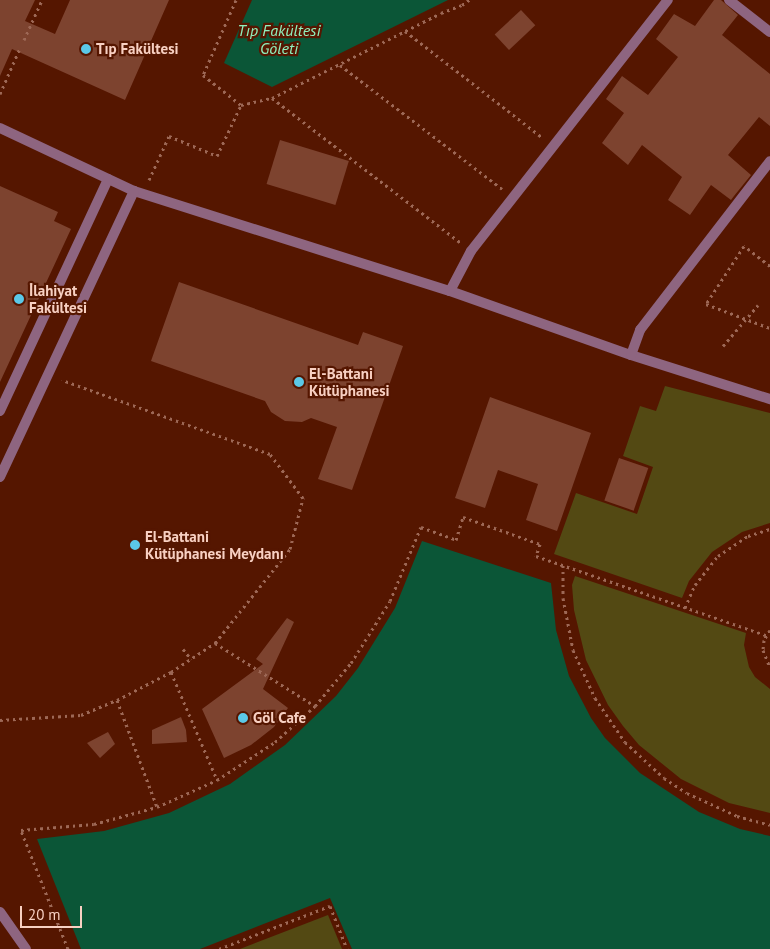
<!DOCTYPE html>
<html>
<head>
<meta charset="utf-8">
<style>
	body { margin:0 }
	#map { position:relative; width:770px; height:949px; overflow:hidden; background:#551600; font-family:"PT Sans",sans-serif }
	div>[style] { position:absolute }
	.green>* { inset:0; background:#534913 }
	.water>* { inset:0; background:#0b5637 }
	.building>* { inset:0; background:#7d432f; transform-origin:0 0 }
	.path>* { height:3px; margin-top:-1.5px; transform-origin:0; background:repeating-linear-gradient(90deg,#9d6856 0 2.5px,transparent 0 6.5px) }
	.street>* { height:10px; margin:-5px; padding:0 5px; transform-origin:5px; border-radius:5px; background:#8e6580 }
	.dots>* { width:14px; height:14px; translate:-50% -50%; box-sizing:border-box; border:2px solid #551600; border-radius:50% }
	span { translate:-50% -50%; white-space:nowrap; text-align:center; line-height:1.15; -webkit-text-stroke:4.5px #551600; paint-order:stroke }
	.poi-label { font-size:15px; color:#f8d0c2; font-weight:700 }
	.left { translate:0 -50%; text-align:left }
	.water-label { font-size:16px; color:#90f0bd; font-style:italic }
	.scale { position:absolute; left:20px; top:906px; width:62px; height:22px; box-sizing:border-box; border:2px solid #f8d0c2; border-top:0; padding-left:6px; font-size:15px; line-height:18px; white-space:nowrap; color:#f8d0c2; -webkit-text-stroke:4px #551600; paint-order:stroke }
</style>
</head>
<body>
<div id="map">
	<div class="green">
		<i style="clip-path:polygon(665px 386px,770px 413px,770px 523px,742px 532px,712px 552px,689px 581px,682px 598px,554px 554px,576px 493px,637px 514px,653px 467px,623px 456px,640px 406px,656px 411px)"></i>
		<i style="clip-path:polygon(575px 576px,746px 633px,744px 645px,749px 667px,755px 677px,770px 689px,770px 813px,729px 803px,681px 779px,639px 745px,623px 726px,608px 705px,586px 660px,574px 610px,572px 585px)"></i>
		<i style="clip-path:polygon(328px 915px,342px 949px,240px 949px)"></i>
	</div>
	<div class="water">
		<i style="clip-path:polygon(252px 0,448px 0,272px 87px,224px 63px)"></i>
		<i style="clip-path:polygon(422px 541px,551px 583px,556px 630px,569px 676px,591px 718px,605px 738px,640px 773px,699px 812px,740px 829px,770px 836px,770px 949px,352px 949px,330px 898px,200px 949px,81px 949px,37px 839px,104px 831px,169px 813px,230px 784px,285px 745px,336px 696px,358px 668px,395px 608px)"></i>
	</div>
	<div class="building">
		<i style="clip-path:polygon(0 0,35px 0,25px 21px,55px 34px,70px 0,169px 0,125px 100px,12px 49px,0 76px)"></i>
		<i style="clip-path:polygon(714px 0,721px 0,738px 15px,722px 35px,770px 74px,770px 126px,759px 117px,728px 155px,751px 175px,734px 196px,731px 200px,711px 185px,690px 215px,668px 200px,682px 177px,642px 145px,628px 165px,602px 143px,624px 113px,606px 99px,622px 76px,648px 95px,678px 57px,656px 39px,674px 14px,695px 26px)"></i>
		<i style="left:521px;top:10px;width:21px;height:36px;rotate:47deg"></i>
		<i style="left:280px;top:140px;width:72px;height:46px;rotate:17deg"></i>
		<i style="clip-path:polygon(0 186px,58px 212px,54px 221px,71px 229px,0 382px)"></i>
		<i style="clip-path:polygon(179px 282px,358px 345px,363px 332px,403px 346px,352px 490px,318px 479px,337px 427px,311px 418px,302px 422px,285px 421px,271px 412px,265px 401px,151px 361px)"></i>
		<i style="clip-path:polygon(490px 397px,591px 433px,557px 531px,526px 520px,538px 484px,498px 470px,485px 508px,455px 498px)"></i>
		<i style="left:619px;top:458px;width:31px;height:45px;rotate:19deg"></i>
		<i style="clip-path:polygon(287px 618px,294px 622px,263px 689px,288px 708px,274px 727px,251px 745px,224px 758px,202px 709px,263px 664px,256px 659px)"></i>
		<i style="clip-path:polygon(181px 717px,186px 730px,187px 742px,152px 744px,152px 730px)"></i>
		<i style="clip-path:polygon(108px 732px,115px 744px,100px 758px,87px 743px)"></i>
	</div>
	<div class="path">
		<i style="left:236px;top:0;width:82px;rotate:113.7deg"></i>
		<i style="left:203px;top:75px;width:48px;rotate:38.3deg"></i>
		<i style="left:405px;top:31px;width:175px;rotate:37.8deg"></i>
		<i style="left:24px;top:40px;width:44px;rotate:-65.8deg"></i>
		<i style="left:340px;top:65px;width:204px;rotate:37.4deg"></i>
		<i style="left:0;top:94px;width:50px;rotate:-66.5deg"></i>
		<i style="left:272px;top:98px;width:237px;rotate:37.5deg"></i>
		<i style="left:241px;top:105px;width:32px;rotate:-13deg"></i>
		<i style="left:272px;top:98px;width:189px;rotate:-26.7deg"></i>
		<i style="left:441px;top:13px;width:22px;rotate:-21deg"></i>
		<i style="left:462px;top:5px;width:9px;rotate:-36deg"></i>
		<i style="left:149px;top:180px;width:48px;rotate:-65.6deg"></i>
		<i style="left:169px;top:136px;width:52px;rotate:22.6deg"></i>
		<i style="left:217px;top:156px;width:56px;rotate:-64.8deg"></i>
		<i style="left:770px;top:266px;width:33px;rotate:-142deg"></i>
		<i style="left:744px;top:246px;width:69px;rotate:123.2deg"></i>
		<i style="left:706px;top:304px;width:68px;rotate:20.6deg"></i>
		<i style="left:723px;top:346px;width:54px;rotate:-49.5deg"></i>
		<i style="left:563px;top:565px;width:33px;rotate:90deg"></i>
		<i style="left:563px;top:598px;width:53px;rotate:79.1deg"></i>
		<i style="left:573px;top:650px;width:53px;rotate:65.4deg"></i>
		<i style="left:595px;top:698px;width:53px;rotate:55.7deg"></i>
		<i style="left:625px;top:742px;width:53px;rotate:42.7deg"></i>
		<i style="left:664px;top:778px;width:27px;rotate:33deg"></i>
		<i style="left:687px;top:793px;width:55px;rotate:24.7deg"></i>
		<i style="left:737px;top:816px;width:34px;rotate:15deg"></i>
		<i style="left:685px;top:608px;width:25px;rotate:-67deg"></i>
		<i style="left:695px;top:585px;width:37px;rotate:-52deg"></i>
		<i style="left:718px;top:556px;width:36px;rotate:-34deg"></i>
		<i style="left:748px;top:536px;width:23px;rotate:-18deg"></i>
		<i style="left:770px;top:630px;width:12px;rotate:121deg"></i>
		<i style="left:764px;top:640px;width:10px;rotate:96deg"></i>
		<i style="left:763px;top:650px;width:18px;rotate:68deg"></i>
		<i style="left:215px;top:643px;width:118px;rotate:32.2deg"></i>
		<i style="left:183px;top:649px;width:13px;rotate:51deg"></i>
		<i style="left:171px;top:672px;width:117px;rotate:66.9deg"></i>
		<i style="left:117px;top:700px;width:114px;rotate:69.5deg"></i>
		<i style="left:0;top:720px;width:81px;rotate:-3.5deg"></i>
		<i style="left:81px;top:715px;width:39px;rotate:-23deg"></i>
		<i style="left:117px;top:700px;width:61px;rotate:-27.4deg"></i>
		<i style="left:171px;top:672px;width:53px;rotate:-33.4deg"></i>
		<i style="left:215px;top:643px;width:120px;rotate:-51.4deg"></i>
		<i style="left:290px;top:549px;width:53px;rotate:-75.7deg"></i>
		<i style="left:303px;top:498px;width:55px;rotate:-126.9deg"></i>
		<i style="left:270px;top:454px;width:221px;rotate:-160.4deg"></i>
		<i style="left:68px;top:949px;width:128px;rotate:-111.6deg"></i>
		<i style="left:21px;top:830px;width:73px;rotate:-4.7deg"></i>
		<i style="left:94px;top:824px;width:65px;rotate:-15.1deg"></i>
		<i style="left:157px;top:807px;width:66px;rotate:-24.2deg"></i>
		<i style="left:217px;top:780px;width:69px;rotate:-33.2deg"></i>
		<i style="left:275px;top:742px;width:54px;rotate:-42deg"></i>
		<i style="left:315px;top:706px;width:56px;rotate:-50.1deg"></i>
		<i style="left:351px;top:663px;width:73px;rotate:-57.8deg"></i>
		<i style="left:390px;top:601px;width:80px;rotate:-67.3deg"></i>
		<i style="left:421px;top:527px;width:37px;rotate:20deg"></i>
		<i style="left:456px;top:540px;width:24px;rotate:-73deg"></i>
		<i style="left:463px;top:517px;width:82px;rotate:19.3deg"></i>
		<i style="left:540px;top:544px;width:13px;rotate:108deg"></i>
		<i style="left:536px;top:556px;width:243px;rotate:19deg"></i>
		<i style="left:219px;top:949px;width:119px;rotate:-21.2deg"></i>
		<i style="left:330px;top:906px;width:46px;rotate:68.4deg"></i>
	</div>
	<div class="street">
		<i style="left:729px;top:0;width:52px;rotate:38deg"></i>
		<i style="left:0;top:128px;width:148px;rotate:25.2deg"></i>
		<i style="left:134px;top:191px;width:331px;rotate:17.6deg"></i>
		<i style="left:450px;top:291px;width:192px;rotate:19.5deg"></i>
		<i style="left:631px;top:355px;width:146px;rotate:17.6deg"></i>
		<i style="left:450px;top:291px;width:45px;rotate:-62.3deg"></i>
		<i style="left:471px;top:251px;width:319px;rotate:-51.9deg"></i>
		<i style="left:631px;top:355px;width:27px;rotate:-70deg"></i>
		<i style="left:640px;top:330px;width:213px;rotate:-52.4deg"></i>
		<i style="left:0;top:411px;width:256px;rotate:-65deg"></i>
		<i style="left:0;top:477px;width:316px;rotate:-64.9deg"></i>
		<i style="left:0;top:912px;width:45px;rotate:54.9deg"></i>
	</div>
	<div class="dots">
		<i style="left:86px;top:49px;background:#5bc8e7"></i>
		<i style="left:19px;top:299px;background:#5bc8e7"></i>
		<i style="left:299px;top:382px;background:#5bc8e7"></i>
		<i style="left:135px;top:545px;background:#5bc8e7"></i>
		<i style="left:243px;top:718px;background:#5bc8e7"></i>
	</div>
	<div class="poi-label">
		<span class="left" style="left:96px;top:49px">Tıp Fakültesi</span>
		<span class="left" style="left:29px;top:299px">İlahiyat<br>Fakültesi</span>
		<span class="left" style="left:309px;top:382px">El-Battani<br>Kütüphanesi</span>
		<span class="left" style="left:145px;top:545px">El-Battani<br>Kütüphanesi Meydanı</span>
		<span class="left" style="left:253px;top:718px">Göl Cafe</span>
	</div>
	<div class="water-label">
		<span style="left:279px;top:39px">Tıp Fakültesi<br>Göleti</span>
	</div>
	<div class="scale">20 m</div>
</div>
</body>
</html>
